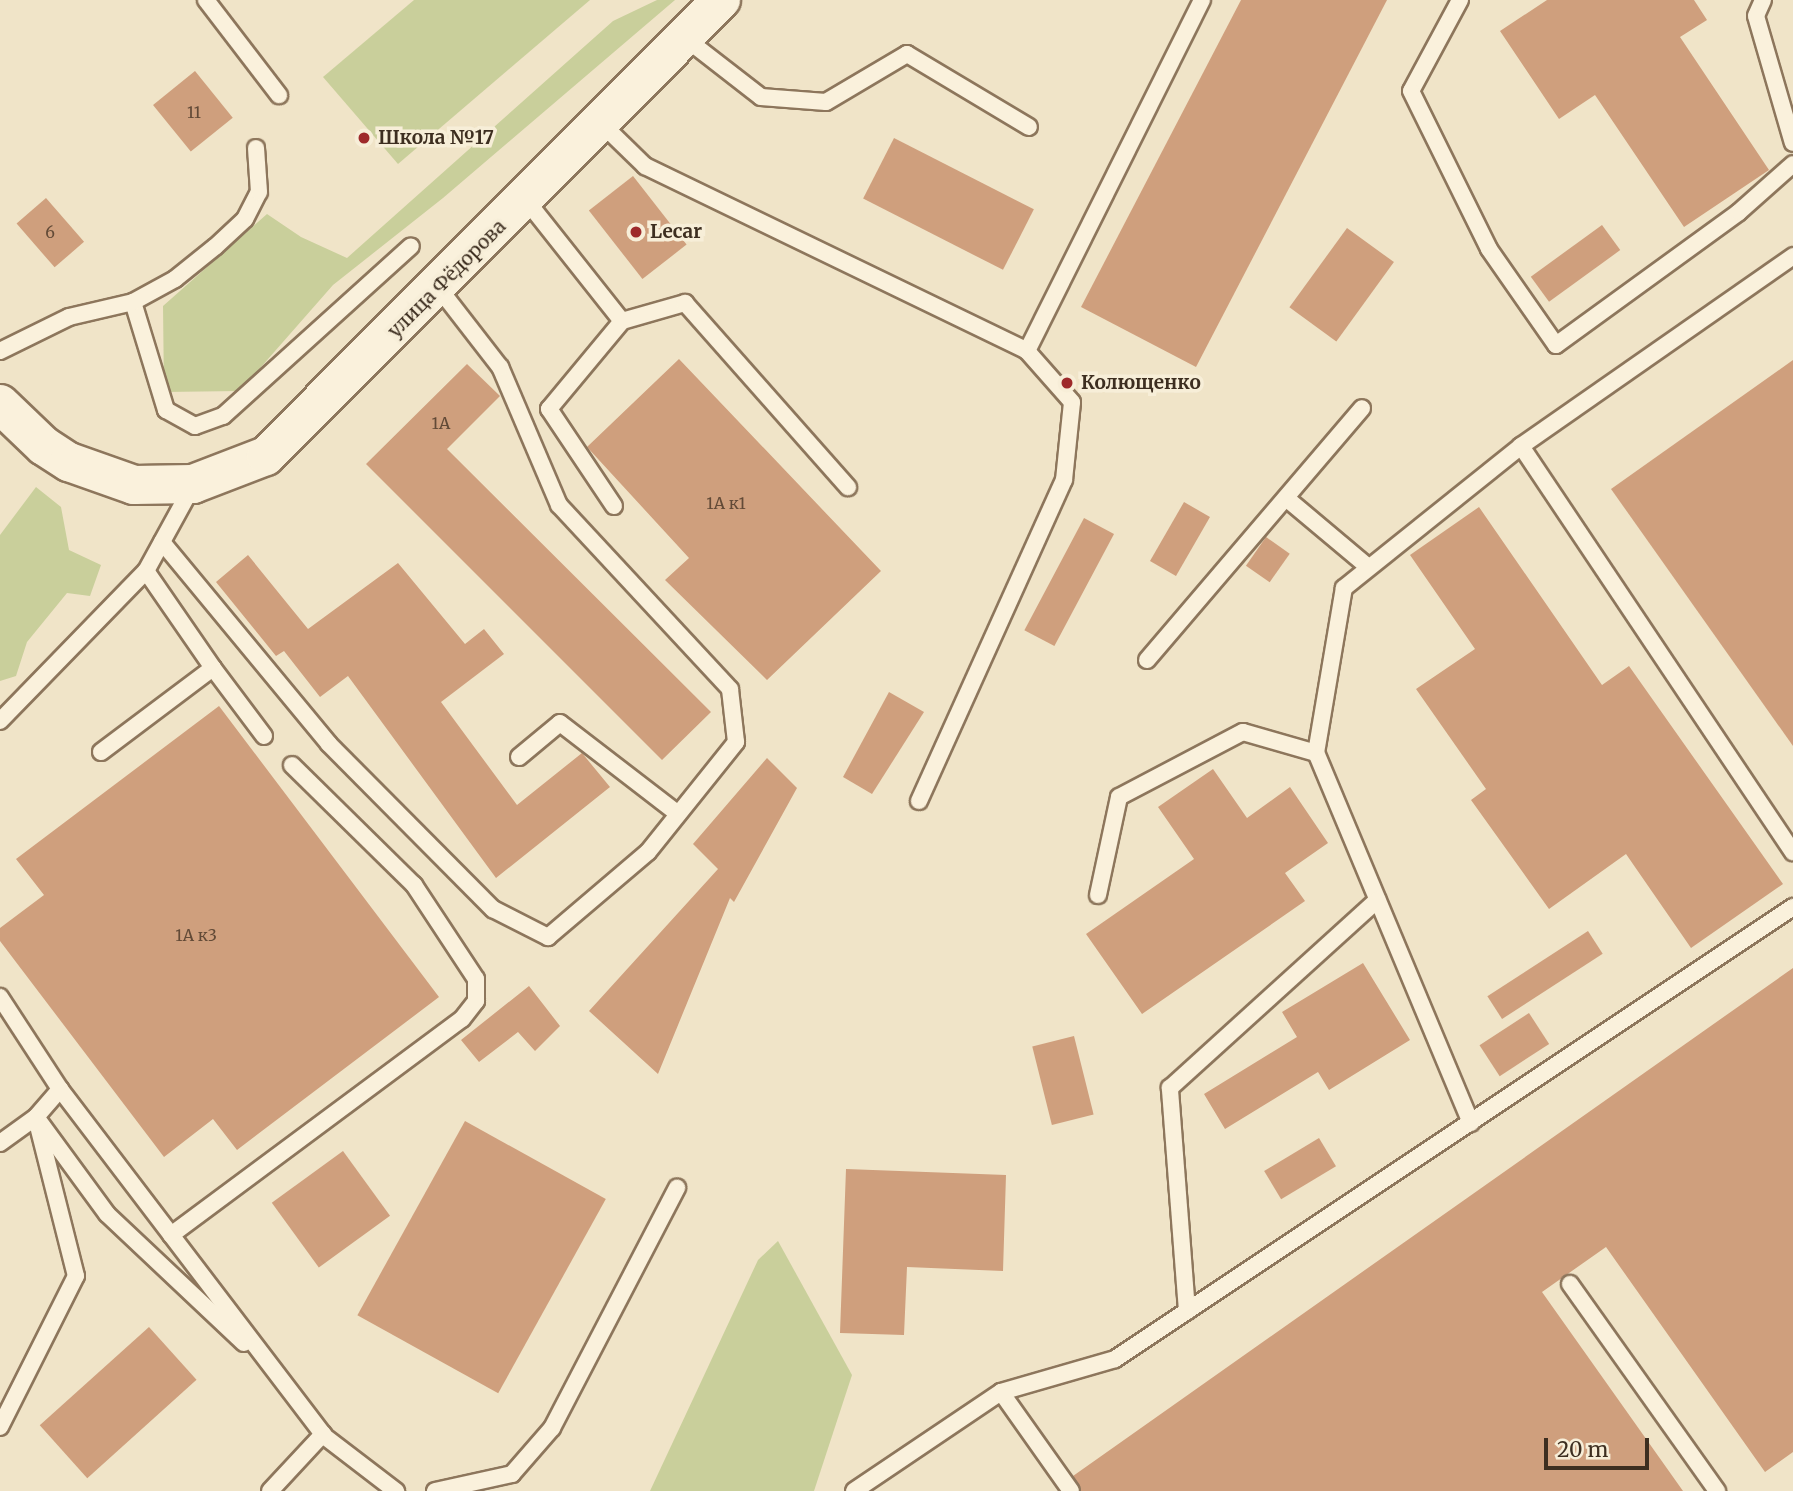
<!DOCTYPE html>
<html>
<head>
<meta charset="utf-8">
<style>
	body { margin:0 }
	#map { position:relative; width:1793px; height:1491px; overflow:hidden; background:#f0e4c8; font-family:Merriweather,serif }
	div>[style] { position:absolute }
	.green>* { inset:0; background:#c9cf9b }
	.building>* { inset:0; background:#cf9f7d; transform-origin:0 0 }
	.roads { filter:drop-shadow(2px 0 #8d765c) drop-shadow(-2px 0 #8d765c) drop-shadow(0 2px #8d765c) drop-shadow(0 -2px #8d765c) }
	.lane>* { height:16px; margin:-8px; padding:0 8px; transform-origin:8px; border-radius:8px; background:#faf1dc }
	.secondary>* { height:38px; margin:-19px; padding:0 19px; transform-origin:19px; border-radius:19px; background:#faf1dc }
	.dots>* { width:19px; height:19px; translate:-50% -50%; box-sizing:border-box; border:4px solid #f7eed8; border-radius:50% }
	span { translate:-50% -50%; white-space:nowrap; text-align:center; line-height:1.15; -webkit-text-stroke:7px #f7eed8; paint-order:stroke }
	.number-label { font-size:16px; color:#624a37 }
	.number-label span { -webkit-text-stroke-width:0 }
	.poi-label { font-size:19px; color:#3d2e20; font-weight:700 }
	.left { translate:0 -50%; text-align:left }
	.street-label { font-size:19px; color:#3d2e20 }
	.scale { position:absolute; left:1544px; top:1438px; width:105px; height:32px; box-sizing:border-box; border:4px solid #3d2e20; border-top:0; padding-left:9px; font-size:21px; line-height:24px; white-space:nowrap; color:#3d2e20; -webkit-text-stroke:5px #f7eed8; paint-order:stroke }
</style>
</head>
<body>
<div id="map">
	<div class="green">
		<i style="clip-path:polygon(414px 0,590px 0,398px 164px,323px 77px)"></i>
		<i style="clip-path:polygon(657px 0,675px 0,443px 198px,333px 285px,240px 391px,164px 392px,163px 306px,267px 214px,301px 237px,347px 258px,613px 21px)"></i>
		<i style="clip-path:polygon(36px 487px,61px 507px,69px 550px,101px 565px,90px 596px,67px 593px,27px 642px,16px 676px,0 681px,0 535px)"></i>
		<i style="clip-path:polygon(778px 1241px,852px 1375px,814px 1491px,650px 1491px,758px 1260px)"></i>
	</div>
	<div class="building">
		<i style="clip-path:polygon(1241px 0,1387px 0,1196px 367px,1081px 307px)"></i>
		<i style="clip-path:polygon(1547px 0,1694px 0,1707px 20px,1680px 37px,1769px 170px,1684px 227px,1595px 95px,1559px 119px,1500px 31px)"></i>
		<i style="left:195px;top:71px;width:60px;height:54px;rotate:51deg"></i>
		<i style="left:894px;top:138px;width:157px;height:68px;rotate:27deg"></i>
		<i style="left:633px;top:176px;width:87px;height:56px;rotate:52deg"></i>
		<i style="left:46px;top:198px;width:58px;height:39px;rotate:49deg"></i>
		<i style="left:1602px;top:225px;width:31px;height:88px;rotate:54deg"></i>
		<i style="left:1347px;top:228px;width:58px;height:98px;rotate:36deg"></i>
		<i style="clip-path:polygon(679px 359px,881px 571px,767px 680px,665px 580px,689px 558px,587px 447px)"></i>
		<i style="clip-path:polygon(1793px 360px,1793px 746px,1611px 489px)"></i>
		<i style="clip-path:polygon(467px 364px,500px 396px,447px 449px,711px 712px,662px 760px,366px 464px)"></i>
		<i style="left:1184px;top:502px;width:30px;height:68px;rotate:30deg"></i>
		<i style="clip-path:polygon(1479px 507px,1602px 685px,1629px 666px,1783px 884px,1691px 948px,1626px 854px,1549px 909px,1471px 800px,1486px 789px,1416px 689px,1475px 649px,1410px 555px)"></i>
		<i style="left:1084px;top:518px;width:34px;height:127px;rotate:28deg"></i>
		<i style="left:1266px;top:537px;width:29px;height:35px;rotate:35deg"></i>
		<i style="clip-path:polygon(248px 555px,308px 629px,398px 563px,465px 644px,484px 629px,504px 654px,441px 702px,517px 805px,582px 753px,610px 787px,496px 878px,348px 676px,320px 697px,284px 651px,276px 656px,216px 582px)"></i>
		<i style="clip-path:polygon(889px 692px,924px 712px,872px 794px,843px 777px)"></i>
		<i style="clip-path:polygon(219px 706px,439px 997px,237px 1150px,213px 1119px,164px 1157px,0 941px,0 928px,44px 895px,16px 859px)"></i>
		<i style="clip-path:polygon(767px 758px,797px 788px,734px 902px,730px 898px,658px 1074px,589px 1011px,718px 869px,693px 844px)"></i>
		<i style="clip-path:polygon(1213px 769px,1247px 818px,1290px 787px,1328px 843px,1285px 873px,1305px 901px,1142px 1014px,1086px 934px,1194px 859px,1158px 807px)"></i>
		<i style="left:1588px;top:931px;width:27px;height:120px;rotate:57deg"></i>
		<i style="clip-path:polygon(1363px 963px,1410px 1040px,1329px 1090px,1318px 1072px,1225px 1129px,1204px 1094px,1297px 1037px,1282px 1012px)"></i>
		<i style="clip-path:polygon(1793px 968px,1793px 1452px,1765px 1472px,1606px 1247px,1542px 1292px,1683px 1491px,1081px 1491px,1073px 1476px)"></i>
		<i style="clip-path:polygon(529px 986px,560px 1026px,535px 1051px,518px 1032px,479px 1062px,461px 1040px)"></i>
		<i style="left:1529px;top:1013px;width:37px;height:59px;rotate:57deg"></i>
		<i style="left:1074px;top:1036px;width:81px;height:43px;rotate:76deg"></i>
		<i style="left:465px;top:1121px;width:161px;height:222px;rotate:29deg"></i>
		<i style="left:1319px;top:1138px;width:33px;height:64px;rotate:59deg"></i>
		<i style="left:343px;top:1151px;width:80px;height:88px;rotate:54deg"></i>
		<i style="clip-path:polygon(846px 1169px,1006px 1175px,1003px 1271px,907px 1267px,904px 1335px,840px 1333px)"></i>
		<i style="left:149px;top:1327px;width:71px;height:147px;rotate:48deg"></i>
	</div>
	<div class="roads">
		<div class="lane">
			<i style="left:206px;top:0;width:120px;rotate:52.5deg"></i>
			<i style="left:1460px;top:0;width:103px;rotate:118.3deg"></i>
			<i style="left:1411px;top:91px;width:176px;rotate:63.7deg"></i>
			<i style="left:1489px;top:249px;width:117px;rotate:55.1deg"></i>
			<i style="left:1556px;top:345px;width:226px;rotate:-36deg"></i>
			<i style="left:1739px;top:212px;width:72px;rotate:-41.6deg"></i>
			<i style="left:1763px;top:0;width:17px;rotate:114deg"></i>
			<i style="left:1756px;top:16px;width:132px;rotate:73.8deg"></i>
			<i style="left:685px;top:38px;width:96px;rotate:37.8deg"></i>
			<i style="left:761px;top:97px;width:65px;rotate:4.4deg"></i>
			<i style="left:826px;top:102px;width:94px;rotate:-30.7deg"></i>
			<i style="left:907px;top:54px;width:142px;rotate:30.9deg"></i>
			<i style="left:601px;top:123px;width:62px;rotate:44.3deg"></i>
			<i style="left:645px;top:166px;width:424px;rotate:25.8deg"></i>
			<i style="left:526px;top:200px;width:154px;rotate:51.6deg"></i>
			<i style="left:622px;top:321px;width:66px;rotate:-15.9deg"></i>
			<i style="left:685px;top:303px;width:246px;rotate:48.5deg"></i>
			<i style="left:133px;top:302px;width:113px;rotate:73deg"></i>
			<i style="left:166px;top:410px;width:33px;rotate:29deg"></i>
			<i style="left:195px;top:426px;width:30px;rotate:-20deg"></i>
			<i style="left:223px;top:416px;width:253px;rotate:-42.1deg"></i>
			<i style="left:0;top:351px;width:77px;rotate:-26.2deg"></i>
			<i style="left:69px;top:317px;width:66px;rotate:-13.2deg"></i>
			<i style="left:133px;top:302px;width:48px;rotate:-28.7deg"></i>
			<i style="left:175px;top:279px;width:51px;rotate:-38.7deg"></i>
			<i style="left:215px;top:247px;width:41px;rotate:-43deg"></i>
			<i style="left:245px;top:219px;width:30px;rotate:-63deg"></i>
			<i style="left:259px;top:192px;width:44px;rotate:-93.9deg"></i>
			<i style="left:1521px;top:446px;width:489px;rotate:56.2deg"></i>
			<i style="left:1286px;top:498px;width:106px;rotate:40deg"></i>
			<i style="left:614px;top:506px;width:117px;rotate:-123.8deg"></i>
			<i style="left:549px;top:409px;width:114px;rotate:-50.3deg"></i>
			<i style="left:162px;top:542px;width:262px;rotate:50.4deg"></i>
			<i style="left:329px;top:744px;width:233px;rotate:45.2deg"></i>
			<i style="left:493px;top:909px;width:62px;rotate:27deg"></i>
			<i style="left:548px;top:937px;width:131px;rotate:-40.4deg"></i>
			<i style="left:648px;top:852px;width:141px;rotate:-51.3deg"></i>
			<i style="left:736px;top:742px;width:53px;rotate:-96.5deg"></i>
			<i style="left:730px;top:689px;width:251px;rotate:-132.9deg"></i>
			<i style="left:559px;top:505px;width:150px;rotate:-113.1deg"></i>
			<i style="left:500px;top:367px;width:101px;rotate:-127.8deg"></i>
			<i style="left:1147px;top:660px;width:331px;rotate:-49.5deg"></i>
			<i style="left:213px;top:668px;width:85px;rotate:53.1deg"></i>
			<i style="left:0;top:721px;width:209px;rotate:-45.8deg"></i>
			<i style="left:146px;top:571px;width:96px;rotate:-61.3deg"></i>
			<i style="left:101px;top:752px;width:140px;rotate:-36.9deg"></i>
			<i style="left:213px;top:668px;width:118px;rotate:-124.6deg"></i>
			<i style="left:519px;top:757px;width:53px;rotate:-39.7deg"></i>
			<i style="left:560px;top:723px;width:149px;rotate:37.6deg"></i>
			<i style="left:919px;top:801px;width:352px;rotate:-65.7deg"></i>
			<i style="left:1064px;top:480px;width:78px;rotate:-84.1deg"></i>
			<i style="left:1072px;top:402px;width:68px;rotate:-131.4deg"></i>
			<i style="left:1027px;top:351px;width:392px;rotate:-63.5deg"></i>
			<i style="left:1098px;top:895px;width:100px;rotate:-77.9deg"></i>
			<i style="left:1119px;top:797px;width:140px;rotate:-27.7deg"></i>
			<i style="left:1243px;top:732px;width:76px;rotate:16deg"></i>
			<i style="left:0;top:997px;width:110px;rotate:56.9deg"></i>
			<i style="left:60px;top:1089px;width:436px;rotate:52.7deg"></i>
			<i style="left:324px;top:1436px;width:91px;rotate:37.4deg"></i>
			<i style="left:36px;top:1117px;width:120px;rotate:53.8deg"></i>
			<i style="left:107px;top:1214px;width:188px;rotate:43.3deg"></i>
			<i style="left:1471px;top:1123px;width:401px;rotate:-112.7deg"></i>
			<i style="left:1316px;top:753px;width:167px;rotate:-80.4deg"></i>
			<i style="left:1344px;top:588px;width:227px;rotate:-38.7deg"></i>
			<i style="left:1521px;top:446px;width:332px;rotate:-34.9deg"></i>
			<i style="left:0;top:1143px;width:44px;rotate:-35.8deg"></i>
			<i style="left:36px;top:1117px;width:37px;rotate:-49deg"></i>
			<i style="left:171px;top:1235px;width:362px;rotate:-36.6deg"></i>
			<i style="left:462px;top:1019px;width:23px;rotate:-52deg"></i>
			<i style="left:476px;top:1001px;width:22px;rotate:-90deg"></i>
			<i style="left:476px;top:979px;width:113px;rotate:-123.4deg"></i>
			<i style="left:414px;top:885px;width:171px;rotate:-135.5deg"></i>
			<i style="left:1570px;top:1284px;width:254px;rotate:54.6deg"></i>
			<i style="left:1187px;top:1311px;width:224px;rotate:-94.4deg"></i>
			<i style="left:1170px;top:1088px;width:280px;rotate:-42.2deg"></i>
			<i style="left:1001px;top:1392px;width:121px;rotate:54.7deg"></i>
			<i style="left:0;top:1427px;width:169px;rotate:-63.3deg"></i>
			<i style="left:76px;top:1276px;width:155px;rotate:-104.2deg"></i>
			<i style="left:270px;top:1491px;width:78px;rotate:-47.1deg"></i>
			<i style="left:435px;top:1491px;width:79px;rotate:-12.4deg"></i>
			<i style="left:512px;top:1474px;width:61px;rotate:-49deg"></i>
			<i style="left:552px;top:1428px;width:271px;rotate:-62.5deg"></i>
			<i style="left:854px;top:1491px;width:177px;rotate:-34deg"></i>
			<i style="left:1001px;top:1392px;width:119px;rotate:-16.1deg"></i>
			<i style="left:1115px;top:1359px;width:815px;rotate:-33.69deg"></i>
		</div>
		<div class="secondary">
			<i style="left:0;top:404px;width:61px;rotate:43.7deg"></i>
			<i style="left:44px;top:446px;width:30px;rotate:33deg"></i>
			<i style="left:69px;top:462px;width:69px;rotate:19.5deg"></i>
			<i style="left:134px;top:485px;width:59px;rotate:-1deg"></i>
			<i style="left:193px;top:484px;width:78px;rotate:-21deg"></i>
			<i style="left:266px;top:456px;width:644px;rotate:-45.06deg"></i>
		</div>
	</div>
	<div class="dots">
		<i style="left:364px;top:138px;background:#9e2a2b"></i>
		<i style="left:636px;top:232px;background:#9e2a2b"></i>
		<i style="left:1067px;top:383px;background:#9e2a2b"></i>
	</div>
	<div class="number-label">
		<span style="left:194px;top:112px">11</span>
		<span style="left:50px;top:232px">6</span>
		<span style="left:441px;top:423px">1А</span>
		<span style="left:726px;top:503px">1А к1</span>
		<span style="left:196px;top:935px">1А к3</span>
	</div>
	<div class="poi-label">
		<span class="left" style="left:378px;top:138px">Школа №17</span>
		<span class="left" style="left:650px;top:232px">Lecar</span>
		<span class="left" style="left:1081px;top:383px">Колющенко</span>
	</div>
	<div class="street-label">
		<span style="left:447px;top:279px;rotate:-45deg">улица Фёдорова</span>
	</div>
	<div class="scale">20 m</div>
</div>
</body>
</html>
